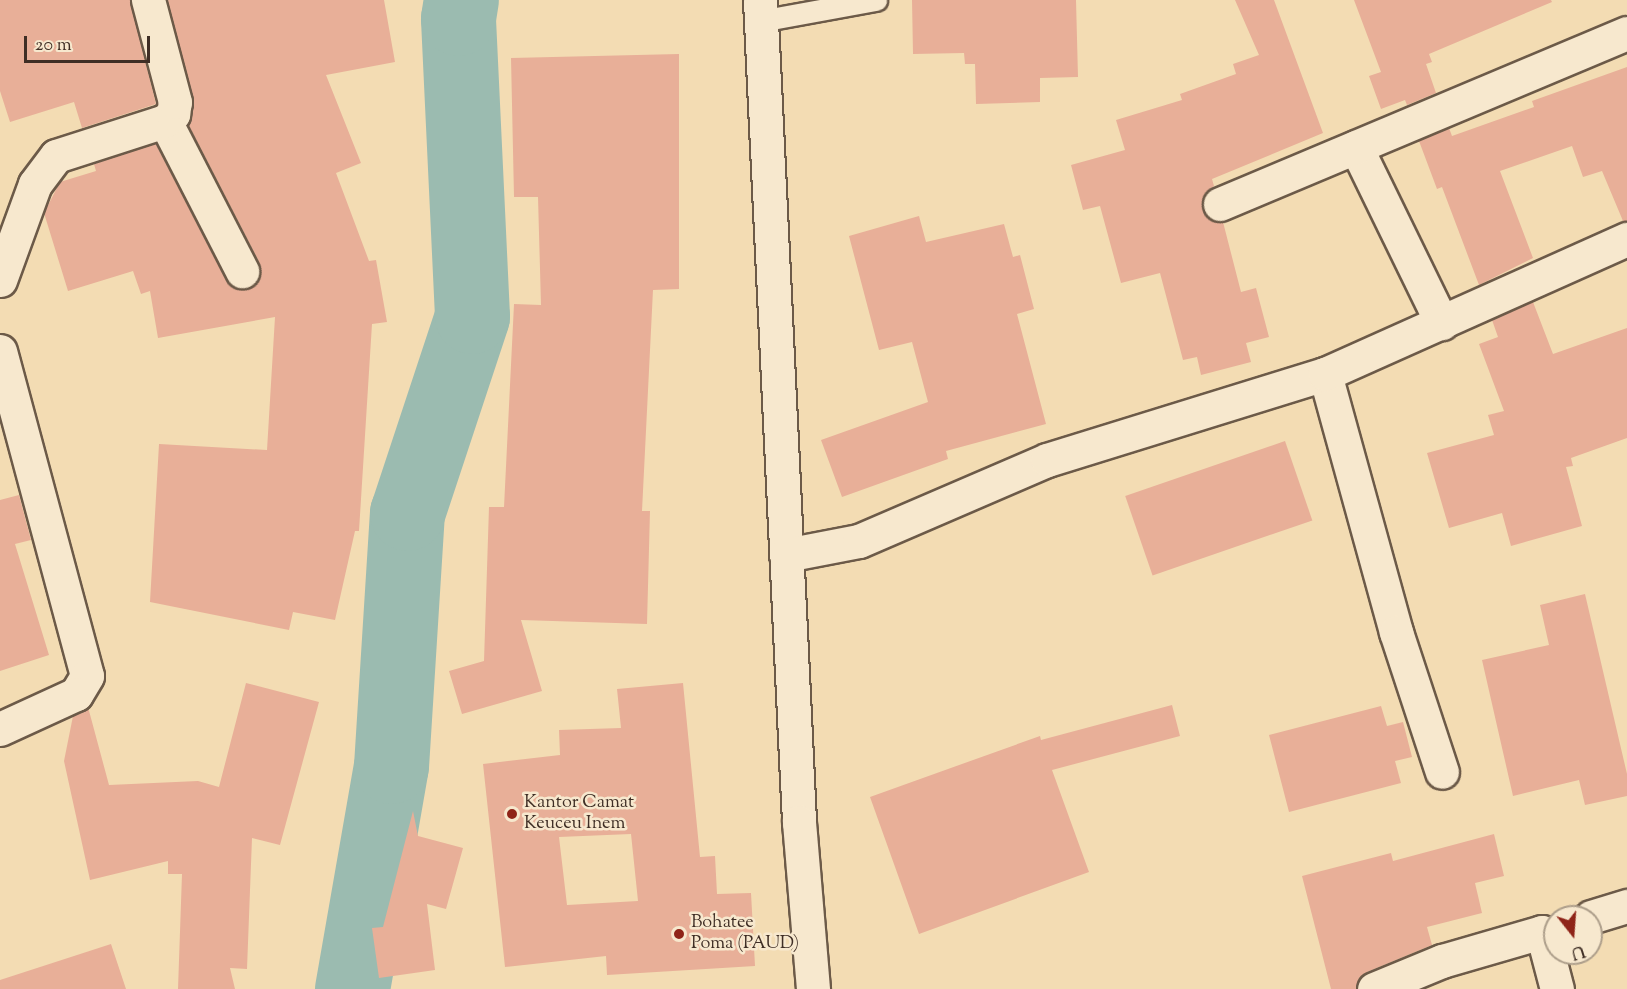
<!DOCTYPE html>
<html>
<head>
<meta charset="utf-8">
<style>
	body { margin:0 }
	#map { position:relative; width:1627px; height:989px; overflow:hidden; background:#f3dcb3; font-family:"Sorts Mill Goudy",serif }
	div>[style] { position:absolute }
	.river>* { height:75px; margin:-37.5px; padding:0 37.5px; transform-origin:37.5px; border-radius:37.5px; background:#9bbbb0 }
	.building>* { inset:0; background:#e8af98; transform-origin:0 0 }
	.roads { filter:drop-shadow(2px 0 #6c5a48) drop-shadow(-2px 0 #6c5a48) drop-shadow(0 2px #6c5a48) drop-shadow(0 -2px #6c5a48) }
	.lane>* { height:21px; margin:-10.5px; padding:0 10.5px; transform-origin:10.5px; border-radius:10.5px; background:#f7e8ce }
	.street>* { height:33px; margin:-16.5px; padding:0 16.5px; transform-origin:16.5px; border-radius:16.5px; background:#f7e8ce }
	.dots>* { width:16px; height:16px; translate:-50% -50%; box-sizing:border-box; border:3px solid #f7e8ce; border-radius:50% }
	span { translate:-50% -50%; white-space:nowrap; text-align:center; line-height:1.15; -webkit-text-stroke:5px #f7e8ce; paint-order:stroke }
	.poi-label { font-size:18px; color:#3f2e25 }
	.left { translate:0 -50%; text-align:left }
	.north { position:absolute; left:1543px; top:905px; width:60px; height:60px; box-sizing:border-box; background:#f7e8ce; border:2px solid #ad9e8a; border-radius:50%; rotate:163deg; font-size:16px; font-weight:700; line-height:24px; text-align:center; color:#3f2e25 }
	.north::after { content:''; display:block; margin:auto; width:21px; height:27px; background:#8f2418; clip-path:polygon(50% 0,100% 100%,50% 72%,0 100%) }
	.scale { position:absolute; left:24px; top:36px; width:126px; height:27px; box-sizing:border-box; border:3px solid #3f2e25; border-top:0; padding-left:8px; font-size:18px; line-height:21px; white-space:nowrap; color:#3f2e25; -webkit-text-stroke:4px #f7e8ce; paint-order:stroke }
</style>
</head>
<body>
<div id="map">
	<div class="river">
		<i style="left:352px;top:989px;width:226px;rotate:-80.1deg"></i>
		<i style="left:391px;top:766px;width:254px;rotate:-86.4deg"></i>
		<i style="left:407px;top:513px;width:207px;rotate:-71.7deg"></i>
		<i style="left:472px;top:316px;width:298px;rotate:-92.7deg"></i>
		<i style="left:458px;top:18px;width:18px;rotate:-81deg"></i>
	</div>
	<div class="building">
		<i style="clip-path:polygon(0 0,130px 0,156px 104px,82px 128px,74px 102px,10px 122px,0 91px)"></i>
		<i style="clip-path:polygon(167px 0,384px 0,395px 62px,326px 75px,361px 163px,336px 173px,369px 261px,376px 260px,387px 322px,372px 324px,359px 531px,355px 531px,335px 620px,293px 612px,289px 630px,150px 602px,159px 444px,267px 450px,275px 317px,158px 338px,150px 291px,141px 294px,133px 271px,68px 291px,44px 213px,60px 182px,96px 171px,94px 164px,156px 144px,226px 280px,242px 290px,258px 281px,259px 262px,188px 124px,193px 97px)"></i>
		<i style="clip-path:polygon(912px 0,1076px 0,1078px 77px,1040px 78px,1040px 102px,976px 104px,975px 64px,965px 64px,964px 53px,913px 54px)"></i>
		<i style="clip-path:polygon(1235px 0,1274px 0,1323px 133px,1212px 179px,1214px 186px,1205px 193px,1203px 212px,1209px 219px,1223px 222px,1241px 292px,1256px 288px,1269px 337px,1246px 343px,1251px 362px,1201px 375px,1197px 357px,1183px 360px,1160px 273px,1121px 283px,1100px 206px,1083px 210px,1071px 165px,1125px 150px,1116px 120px,1182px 100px,1180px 94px,1236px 74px,1233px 64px,1259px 55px)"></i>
		<i style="clip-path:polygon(1354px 0,1551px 0,1552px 2px,1429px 54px,1432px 62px,1426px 64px,1436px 93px,1407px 105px,1405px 100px,1381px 109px,1369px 76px,1381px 72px)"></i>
		<i style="clip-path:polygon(679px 54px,679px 289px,653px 290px,642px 511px,650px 511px,647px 624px,521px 620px,542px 691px,462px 714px,449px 671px,484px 661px,489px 507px,504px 507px,514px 304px,541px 305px,538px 197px,514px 197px,511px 58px)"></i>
		<i style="clip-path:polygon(1627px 67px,1627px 221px,1623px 221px,1602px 171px,1583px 177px,1572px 146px,1500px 171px,1533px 258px,1479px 285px,1442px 187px,1437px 189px,1419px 141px,1449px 128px,1452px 136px,1534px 107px,1532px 101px)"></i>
		<i style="clip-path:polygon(919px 216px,926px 242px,1004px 224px,1013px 257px,1020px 255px,1034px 309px,1017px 314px,1046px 424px,946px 451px,948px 459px,842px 497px,821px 440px,928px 402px,912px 342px,879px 350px,849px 236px)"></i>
		<i style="clip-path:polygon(1533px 302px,1553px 354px,1627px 328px,1627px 438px,1571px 458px,1573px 466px,1566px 467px,1582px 526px,1511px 546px,1502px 513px,1449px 528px,1427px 453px,1494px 435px,1488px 415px,1504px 411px,1479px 344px,1498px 337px,1492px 320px)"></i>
		<i style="left:1285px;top:441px;width:84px;height:169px;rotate:71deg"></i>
		<i style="clip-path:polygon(19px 495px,31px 540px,15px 544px,49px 655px,0 671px,0 500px)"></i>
		<i style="clip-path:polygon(1585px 594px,1627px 774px,1627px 796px,1585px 805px,1579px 780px,1513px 796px,1482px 660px,1549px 645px,1540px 605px)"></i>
		<i style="clip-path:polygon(246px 683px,319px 702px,280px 845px,252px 838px,247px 969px,230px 968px,235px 989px,178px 989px,182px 874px,168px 874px,168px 861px,90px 880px,64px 761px,73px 716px,88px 707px,109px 785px,198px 781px,219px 787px)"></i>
		<i style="clip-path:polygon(evenodd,683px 683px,700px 857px,715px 856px,717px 894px,751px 893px,755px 966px,607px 975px,606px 956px,505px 967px,483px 764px,560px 755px,559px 730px,621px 728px,617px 689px,683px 683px,631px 834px,638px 901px,567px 905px,559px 837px,631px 834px)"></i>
		<i style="clip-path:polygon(1172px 705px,1180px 736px,1052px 770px,1089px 872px,919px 934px,870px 797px,1040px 736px,1041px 740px)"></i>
		<i style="clip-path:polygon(1381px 706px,1387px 726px,1403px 722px,1412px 757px,1395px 761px,1401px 783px,1289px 812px,1269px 735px)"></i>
		<i style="clip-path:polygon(413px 811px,418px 836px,463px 848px,446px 909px,427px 904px,435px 970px,379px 978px,372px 928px,383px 927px)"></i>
		<i style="clip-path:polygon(1494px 834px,1504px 876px,1475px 883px,1482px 913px,1427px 927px,1432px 945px,1367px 972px,1359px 978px,1356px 989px,1331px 989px,1302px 876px,1391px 853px,1393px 861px)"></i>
		<i style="clip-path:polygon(111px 944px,126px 989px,0 989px,0 980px)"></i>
	</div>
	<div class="roads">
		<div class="lane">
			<i style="left:760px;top:21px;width:118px;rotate:-10.3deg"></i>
		</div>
		<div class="street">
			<i style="left:760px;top:0;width:823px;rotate:87.28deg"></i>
			<i style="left:799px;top:822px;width:168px;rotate:85.2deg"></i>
			<i style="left:165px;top:121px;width:169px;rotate:62.8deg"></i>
			<i style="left:1356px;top:147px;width:196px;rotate:64deg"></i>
			<i style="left:1220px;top:204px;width:441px;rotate:-22.8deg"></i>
			<i style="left:0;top:280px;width:102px;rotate:-70deg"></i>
			<i style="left:35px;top:184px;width:35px;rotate:-53deg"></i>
			<i style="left:56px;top:156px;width:114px;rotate:-17.8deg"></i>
			<i style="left:165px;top:121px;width:11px;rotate:-41deg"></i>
			<i style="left:173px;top:114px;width:12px;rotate:-81deg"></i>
			<i style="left:175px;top:102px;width:106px;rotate:-104.8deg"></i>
			<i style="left:0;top:351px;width:336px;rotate:75deg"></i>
			<i style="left:87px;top:676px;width:21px;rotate:121deg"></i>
			<i style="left:76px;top:694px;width:84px;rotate:155.3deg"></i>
			<i style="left:1325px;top:374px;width:268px;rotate:74.6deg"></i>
			<i style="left:1396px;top:632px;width:147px;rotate:71.8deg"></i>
			<i style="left:786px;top:555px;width:74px;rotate:-10.9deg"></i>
			<i style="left:859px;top:541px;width:205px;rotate:-23.3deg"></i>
			<i style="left:1047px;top:460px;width:291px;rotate:-17.2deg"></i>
			<i style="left:1325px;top:374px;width:331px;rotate:-24.1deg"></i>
			<i style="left:1591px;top:917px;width:38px;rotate:-17deg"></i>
			<i style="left:1374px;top:989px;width:74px;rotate:-22.4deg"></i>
			<i style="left:1442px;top:961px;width:104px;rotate:-16.2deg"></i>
			<i style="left:1542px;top:932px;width:59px;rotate:75.3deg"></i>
		</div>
	</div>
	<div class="dots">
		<i style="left:512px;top:814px;background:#8f2418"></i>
		<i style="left:679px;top:934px;background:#8f2418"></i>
	</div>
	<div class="poi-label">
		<span class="left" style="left:524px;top:814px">Kantor Camat<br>Keuceu Inem</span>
		<span class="left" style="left:691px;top:934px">Bohatee<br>Poma (PAUD)</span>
	</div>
	<div class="north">U</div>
	<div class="scale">20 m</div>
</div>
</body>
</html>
